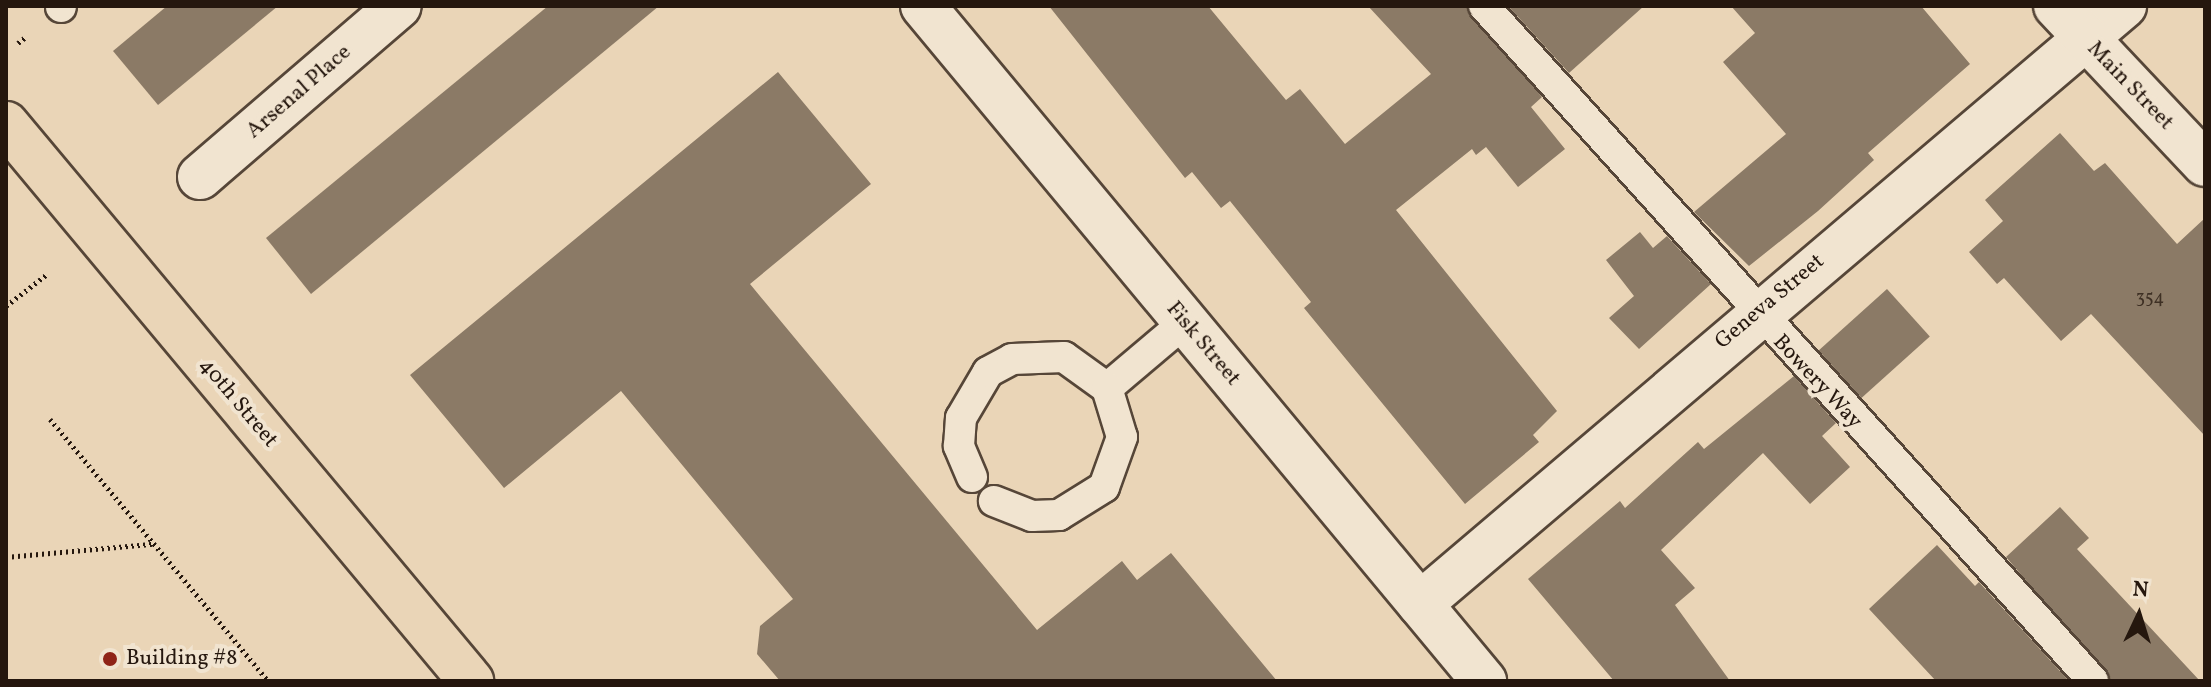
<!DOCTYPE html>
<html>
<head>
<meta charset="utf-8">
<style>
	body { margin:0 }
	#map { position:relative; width:2211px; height:687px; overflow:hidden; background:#ead5b7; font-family:Vollkorn,serif }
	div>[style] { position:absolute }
	.building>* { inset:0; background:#8b7a66; transform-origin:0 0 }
	.path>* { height:5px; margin-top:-2.5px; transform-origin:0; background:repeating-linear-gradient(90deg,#25170e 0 2px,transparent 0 6px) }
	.roads { filter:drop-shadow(2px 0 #564638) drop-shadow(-2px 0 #564638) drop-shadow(0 2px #564638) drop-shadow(0 -2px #564638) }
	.service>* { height:30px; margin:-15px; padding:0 15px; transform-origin:15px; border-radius:15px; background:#f1e4d0 }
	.minor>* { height:44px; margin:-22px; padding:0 22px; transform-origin:22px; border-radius:22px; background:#f1e4d0 }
	.tertiary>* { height:44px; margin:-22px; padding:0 22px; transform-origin:22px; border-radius:22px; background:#f1e4d0 }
	.primary>* { height:44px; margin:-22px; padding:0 22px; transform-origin:22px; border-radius:22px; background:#ead5b7 }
	.dots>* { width:22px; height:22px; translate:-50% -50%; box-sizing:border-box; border:4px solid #f1e4d0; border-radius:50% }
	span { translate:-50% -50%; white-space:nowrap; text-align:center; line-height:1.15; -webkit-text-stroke:8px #f1e4d0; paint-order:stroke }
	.number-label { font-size:18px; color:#3e3024 }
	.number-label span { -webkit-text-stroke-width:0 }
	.street-label { font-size:22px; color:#25170e }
	.poi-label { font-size:22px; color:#25170e }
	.left { translate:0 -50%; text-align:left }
	.frame { position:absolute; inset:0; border:8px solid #25170e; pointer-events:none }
	.north { position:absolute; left:2099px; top:575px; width:80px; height:80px; -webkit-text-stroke:6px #f1e4d0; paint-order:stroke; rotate:4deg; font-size:22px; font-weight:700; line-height:32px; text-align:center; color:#25170e }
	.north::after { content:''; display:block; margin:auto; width:28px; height:36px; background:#25170e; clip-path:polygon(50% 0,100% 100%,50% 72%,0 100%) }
</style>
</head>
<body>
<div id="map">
	<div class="building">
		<i style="clip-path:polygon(167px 6px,278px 6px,158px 105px,113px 51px)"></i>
		<i style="clip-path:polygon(548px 6px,659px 6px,311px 294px,266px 238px)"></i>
		<i style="clip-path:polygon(1049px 6px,1208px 6px,1286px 100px,1300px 89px,1345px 144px,1431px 74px,1368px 6px,1466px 6px,1542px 97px,1531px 107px,1565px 149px,1518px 187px,1486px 147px,1476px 155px,1472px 149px,1396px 210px,1557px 411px,1533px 435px,1539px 442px,1465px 504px,1304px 308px,1311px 302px,1230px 201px,1221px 208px,1192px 172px,1185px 178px)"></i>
		<i style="clip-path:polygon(1508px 6px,1644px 6px,1569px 73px)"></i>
		<i style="clip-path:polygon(1731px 6px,1921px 6px,1970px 64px,1868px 153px,1874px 160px,1818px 211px,1749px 266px,1694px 212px,1786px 134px,1723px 62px,1755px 33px)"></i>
		<i style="clip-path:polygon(778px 72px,871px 184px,750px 284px,1037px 630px,1122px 561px,1137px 580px,1171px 553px,1277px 681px,780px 681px,757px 654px,760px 626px,793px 599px,621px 391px,504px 488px,410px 375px)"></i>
		<i style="clip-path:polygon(2060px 133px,2094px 171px,2105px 163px,2177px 244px,2205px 218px,2205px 436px,2091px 314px,2061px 341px,2004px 278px,1997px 284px,1969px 252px,2003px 221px,1985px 200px)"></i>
		<i style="clip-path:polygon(1640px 232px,1653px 248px,1667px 236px,1711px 284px,1639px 349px,1609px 318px,1634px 296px,1606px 260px)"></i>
		<i style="left:1887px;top:289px;width:64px;height:92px;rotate:48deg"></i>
		<i style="clip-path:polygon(1794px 376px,1836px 423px,1822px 436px,1850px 467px,1810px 504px,1763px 453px,1661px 550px,1695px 588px,1675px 605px,1730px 681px,1614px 681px,1528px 579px,1620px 501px,1625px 508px,1698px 442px,1704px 449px)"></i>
		<i style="clip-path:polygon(2060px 507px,2089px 538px,2077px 549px,2200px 681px,2111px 681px,2006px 557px)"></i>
		<i style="clip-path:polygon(1937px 545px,1975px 586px,1979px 582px,2069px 681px,1936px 681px,1869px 609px)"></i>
	</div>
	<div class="path">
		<i style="left:18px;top:43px;width:11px;rotate:-38deg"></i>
		<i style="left:6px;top:306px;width:51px;rotate:-37.8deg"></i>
		<i style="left:50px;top:419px;width:341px;rotate:50.2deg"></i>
		<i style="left:6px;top:557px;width:148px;rotate:-5.1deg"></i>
	</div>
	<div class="roads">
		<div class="service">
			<i style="left:1484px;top:6px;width:909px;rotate:47.94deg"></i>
			<i style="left:61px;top:7px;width:1px;rotate:-90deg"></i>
			<i style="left:1107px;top:388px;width:102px;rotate:-40.2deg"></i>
			<i style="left:972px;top:477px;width:34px;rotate:-113deg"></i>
			<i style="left:959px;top:446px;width:28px;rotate:-86deg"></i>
			<i style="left:961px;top:418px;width:53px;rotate:-59.6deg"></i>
			<i style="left:988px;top:372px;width:27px;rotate:-28deg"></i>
			<i style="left:1012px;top:359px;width:52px;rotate:-2.2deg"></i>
			<i style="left:1064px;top:357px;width:53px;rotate:35.8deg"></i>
			<i style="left:1107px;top:388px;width:51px;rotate:73deg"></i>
			<i style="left:1122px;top:437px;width:53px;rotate:109.8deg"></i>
			<i style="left:1104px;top:487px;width:53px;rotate:148.1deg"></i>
			<i style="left:1059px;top:515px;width:27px;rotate:178deg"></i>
			<i style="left:1032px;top:516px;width:41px;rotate:-158.5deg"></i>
		</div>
		<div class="minor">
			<i style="left:923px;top:6px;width:878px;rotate:50.27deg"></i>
			<i style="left:200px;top:177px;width:262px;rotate:-40.7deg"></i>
			<i style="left:1420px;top:604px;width:924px;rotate:-40.35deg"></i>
		</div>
		<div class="tertiary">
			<i style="left:2056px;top:6px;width:217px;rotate:46.7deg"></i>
		</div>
		<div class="primary">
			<i style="left:6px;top:124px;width:726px;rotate:50.14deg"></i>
		</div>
	</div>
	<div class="dots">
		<i style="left:110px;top:659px;background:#8f2418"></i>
	</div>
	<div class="number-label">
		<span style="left:2150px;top:299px">354</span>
	</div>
	<div class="street-label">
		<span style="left:2130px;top:86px;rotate:46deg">Main Street</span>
		<span style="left:299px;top:92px;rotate:-41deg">Arsenal Place</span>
		<span style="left:1770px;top:302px;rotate:-40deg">Geneva Street</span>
		<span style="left:1203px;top:344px;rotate:50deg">Fisk Street</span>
		<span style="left:1817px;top:382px;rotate:47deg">Bowery Way</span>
		<span style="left:238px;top:403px;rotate:50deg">40th Street</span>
	</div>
	<div class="poi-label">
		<span class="left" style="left:126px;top:659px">Building #8</span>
	</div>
	<div class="frame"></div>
	<div class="north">N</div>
</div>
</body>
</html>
